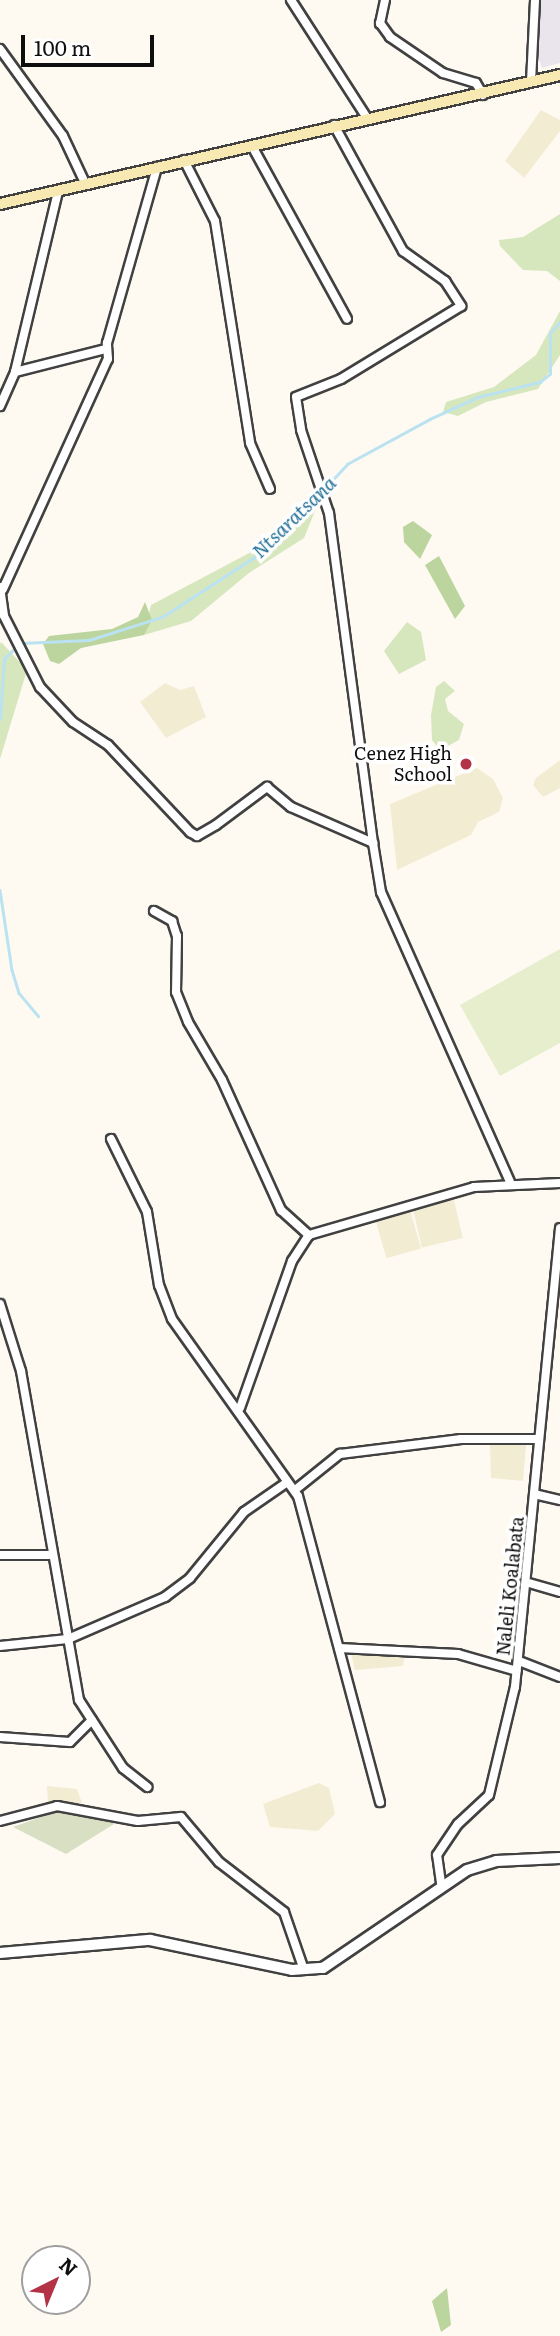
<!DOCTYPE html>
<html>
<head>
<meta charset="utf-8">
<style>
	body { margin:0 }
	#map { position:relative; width:560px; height:2336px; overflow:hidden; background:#fefaf1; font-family:Literata,serif }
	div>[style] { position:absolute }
	.industrial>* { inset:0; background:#eae4ec }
	.farmland>* { inset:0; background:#f2ecd3; transform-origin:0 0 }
	.green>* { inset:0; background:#d6e6bd }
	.forest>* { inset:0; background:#bcd59e }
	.cemetery>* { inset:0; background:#d8dfc3 }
	.pitch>* { inset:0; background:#e6eece }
	.stream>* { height:2.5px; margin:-1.25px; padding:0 1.25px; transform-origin:1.25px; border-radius:1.25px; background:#bae2f1 }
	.roads { filter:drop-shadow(2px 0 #414141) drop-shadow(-2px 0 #414141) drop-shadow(0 2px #414141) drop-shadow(0 -2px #414141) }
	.minor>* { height:8px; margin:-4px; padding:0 4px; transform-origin:4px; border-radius:4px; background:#fff }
	.tertiary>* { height:10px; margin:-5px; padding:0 5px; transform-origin:5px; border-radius:5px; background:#fff }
	.secondary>* { height:10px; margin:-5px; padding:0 5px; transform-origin:5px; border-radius:5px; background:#f8e9b2 }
	.dots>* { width:19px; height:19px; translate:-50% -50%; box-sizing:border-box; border:4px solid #fff; border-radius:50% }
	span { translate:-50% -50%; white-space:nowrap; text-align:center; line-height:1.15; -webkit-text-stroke:7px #fff; paint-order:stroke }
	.poi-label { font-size:18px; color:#0e0e0e }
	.right { translate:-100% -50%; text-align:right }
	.street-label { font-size:18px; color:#0e0e0e }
	.water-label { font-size:19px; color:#226f96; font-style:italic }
	.north { position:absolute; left:21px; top:2245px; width:70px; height:70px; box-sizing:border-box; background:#fff; border:2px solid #9f9f9f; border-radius:50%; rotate:43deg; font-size:19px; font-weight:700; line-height:28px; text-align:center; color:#0e0e0e }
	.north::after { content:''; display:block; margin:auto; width:24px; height:32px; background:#b33245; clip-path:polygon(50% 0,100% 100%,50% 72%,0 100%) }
	.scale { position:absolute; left:21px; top:35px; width:133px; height:32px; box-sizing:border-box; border:4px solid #0e0e0e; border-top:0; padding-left:9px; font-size:21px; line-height:24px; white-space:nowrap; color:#0e0e0e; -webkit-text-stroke:5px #fff; paint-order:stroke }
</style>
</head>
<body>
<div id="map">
	<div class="industrial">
		<i style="clip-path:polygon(540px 0,560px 0,560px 63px,542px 68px,536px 51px)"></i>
	</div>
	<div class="farmland">
		<i style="clip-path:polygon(541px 110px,560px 120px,560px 131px,524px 178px,505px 161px)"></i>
		<i style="clip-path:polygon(165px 683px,180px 690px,194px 686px,206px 717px,166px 738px,140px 702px)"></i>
		<i style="clip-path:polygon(560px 760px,560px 788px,543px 797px,533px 785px,536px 778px)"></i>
		<i style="clip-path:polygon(477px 768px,493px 779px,503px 798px,499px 812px,478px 822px,471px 835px,397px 870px,390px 804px)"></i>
		<i style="left:454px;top:1200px;width:39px;height:42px;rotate:77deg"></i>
		<i style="left:410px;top:1210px;width:40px;height:36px;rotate:74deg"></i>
		<i style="clip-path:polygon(490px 1444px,526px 1445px,523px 1481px,491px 1478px)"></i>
		<i style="clip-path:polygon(351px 1653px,404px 1653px,404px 1660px,403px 1666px,355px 1670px)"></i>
		<i style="clip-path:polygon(319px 1783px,329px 1788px,335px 1814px,318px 1831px,270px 1827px,263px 1804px)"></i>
		<i style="clip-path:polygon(47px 1786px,77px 1789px,82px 1803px,48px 1804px)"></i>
	</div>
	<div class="green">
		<i style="clip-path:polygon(560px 214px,560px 281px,547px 271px,523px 270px,500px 246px,499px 240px,523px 237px)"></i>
		<i style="clip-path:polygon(560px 311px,560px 355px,538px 389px,486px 402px,458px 416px,443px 412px,446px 402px,494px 387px,536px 355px)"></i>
		<i style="clip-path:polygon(306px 498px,317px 506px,304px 538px,249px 573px,191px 621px,144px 635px,151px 605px,255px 550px)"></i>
		<i style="clip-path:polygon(407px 622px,421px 632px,426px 660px,399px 674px,384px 651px)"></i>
		<i style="clip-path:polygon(1px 642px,27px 670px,0 759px,0 644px)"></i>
		<i style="clip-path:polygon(444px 681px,455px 691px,445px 699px,448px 711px,464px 724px,459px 740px,440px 750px,432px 740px,431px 715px,436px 687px)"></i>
	</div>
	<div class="forest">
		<i style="clip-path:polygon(413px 521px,432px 535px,420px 559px,404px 542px,403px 527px)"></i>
		<i style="clip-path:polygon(439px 556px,465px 606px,455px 619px,425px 565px)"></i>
		<i style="clip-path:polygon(145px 602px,152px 620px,144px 635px,81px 648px,59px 664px,50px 661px,43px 644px,49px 636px,112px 629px,138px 617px)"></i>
		<i style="clip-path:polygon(447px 2288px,451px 2325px,441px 2332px,432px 2301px)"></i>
	</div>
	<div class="cemetery">
		<i style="clip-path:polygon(58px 1811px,112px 1819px,114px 1824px,66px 1854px,13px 1827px)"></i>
	</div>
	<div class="pitch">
		<i style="clip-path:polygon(560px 949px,560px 1043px,500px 1076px,460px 1005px)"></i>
	</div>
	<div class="stream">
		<i style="left:324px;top:489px;width:34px;rotate:-47deg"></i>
		<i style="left:347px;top:464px;width:94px;rotate:-28.5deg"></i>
		<i style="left:430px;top:419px;width:53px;rotate:-24.6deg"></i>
		<i style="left:478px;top:397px;width:64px;rotate:-13.6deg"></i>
		<i style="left:540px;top:382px;width:13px;rotate:-39deg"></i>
		<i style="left:550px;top:374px;width:41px;rotate:-90deg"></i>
		<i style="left:550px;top:333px;width:15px;rotate:-48deg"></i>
		<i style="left:21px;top:643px;width:68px;rotate:-2.5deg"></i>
		<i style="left:89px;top:640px;width:77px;rotate:-17.5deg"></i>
		<i style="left:162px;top:617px;width:121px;rotate:-32.9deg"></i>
		<i style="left:264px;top:551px;width:80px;rotate:-47.5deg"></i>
		<i style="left:0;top:719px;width:60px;rotate:-86.2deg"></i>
		<i style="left:4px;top:659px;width:17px;rotate:-45deg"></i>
		<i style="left:0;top:890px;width:81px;rotate:81.5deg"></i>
		<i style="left:12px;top:970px;width:24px;rotate:73deg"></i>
		<i style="left:19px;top:993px;width:30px;rotate:50deg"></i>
	</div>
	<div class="roads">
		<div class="minor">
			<i style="left:291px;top:0;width:140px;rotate:57.2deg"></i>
			<i style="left:385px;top:0;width:24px;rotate:102deg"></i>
			<i style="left:380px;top:23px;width:17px;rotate:54deg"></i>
			<i style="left:390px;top:37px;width:64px;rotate:34.2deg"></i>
			<i style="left:443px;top:73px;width:34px;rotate:17deg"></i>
			<i style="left:476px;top:83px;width:14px;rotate:60deg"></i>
			<i style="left:0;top:49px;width:107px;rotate:54.1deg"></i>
			<i style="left:63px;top:136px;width:54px;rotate:64.9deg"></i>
			<i style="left:531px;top:82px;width:82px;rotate:-87.2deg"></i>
			<i style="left:334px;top:125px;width:144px;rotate:61.3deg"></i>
			<i style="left:403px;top:251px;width:52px;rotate:35.5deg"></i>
			<i style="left:445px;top:281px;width:30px;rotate:57deg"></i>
			<i style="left:461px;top:306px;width:140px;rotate:148.7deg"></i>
			<i style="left:341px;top:379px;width:48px;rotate:158.2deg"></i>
			<i style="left:296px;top:397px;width:33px;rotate:81deg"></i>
			<i style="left:301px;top:430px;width:88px;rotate:71.4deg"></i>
			<i style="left:329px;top:513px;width:333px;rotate:82.4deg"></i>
			<i style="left:252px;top:146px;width:197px;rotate:61.2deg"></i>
			<i style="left:184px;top:160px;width:68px;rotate:63.1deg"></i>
			<i style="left:215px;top:221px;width:225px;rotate:81deg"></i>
			<i style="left:250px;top:443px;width:50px;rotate:66.5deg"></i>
			<i style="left:15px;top:372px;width:94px;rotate:-14.2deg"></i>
			<i style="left:0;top:406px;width:37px;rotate:-66deg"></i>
			<i style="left:15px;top:372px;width:186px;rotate:-76.6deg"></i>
			<i style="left:0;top:587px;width:29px;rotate:82deg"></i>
			<i style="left:4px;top:616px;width:80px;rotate:63.1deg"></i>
			<i style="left:40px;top:687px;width:48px;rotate:46.7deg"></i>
			<i style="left:73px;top:722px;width:42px;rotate:33.3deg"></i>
			<i style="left:108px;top:745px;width:120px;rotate:46.7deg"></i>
			<i style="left:190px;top:832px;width:8px;rotate:30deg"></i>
			<i style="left:197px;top:836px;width:22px;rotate:-30deg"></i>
			<i style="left:216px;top:825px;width:64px;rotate:-36.7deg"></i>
			<i style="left:267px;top:787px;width:31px;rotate:40deg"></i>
			<i style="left:291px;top:807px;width:90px;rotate:23.7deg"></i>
			<i style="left:373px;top:843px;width:50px;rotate:80.7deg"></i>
			<i style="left:381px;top:892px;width:317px;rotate:66deg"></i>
			<i style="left:3px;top:589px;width:253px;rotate:-65.5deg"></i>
			<i style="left:108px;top:359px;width:16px;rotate:-94deg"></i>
			<i style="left:107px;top:343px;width:183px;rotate:-74.1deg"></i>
			<i style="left:154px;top:911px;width:21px;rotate:29deg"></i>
			<i style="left:172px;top:921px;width:16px;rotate:72deg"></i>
			<i style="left:177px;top:936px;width:56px;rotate:91deg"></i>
			<i style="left:176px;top:992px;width:32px;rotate:68deg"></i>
			<i style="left:188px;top:1022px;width:67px;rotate:59.6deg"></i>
			<i style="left:222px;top:1080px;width:143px;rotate:65.6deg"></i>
			<i style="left:281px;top:1210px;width:38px;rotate:42deg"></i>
			<i style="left:111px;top:1139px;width:81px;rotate:63.7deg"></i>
			<i style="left:147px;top:1212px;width:74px;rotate:80.7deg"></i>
			<i style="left:159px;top:1285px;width:36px;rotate:69deg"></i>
			<i style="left:172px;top:1319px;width:217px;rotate:54.6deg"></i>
			<i style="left:298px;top:1496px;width:317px;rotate:75deg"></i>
			<i style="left:0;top:1304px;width:70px;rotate:72.6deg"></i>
			<i style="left:21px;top:1371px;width:334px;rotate:80deg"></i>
			<i style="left:79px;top:1700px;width:81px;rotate:57.1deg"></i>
			<i style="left:123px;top:1768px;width:31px;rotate:38deg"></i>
			<i style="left:240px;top:1408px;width:156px;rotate:-70.5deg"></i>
			<i style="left:292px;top:1261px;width:31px;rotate:-57deg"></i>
			<i style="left:309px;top:1235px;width:172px;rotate:-16.2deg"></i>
			<i style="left:474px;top:1187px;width:86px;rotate:-2.7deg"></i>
			<i style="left:295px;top:1490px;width:58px;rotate:-38.7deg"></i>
			<i style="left:340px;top:1454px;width:122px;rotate:-7.1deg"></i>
			<i style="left:461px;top:1439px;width:75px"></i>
			<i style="left:534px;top:1494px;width:27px;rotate:13deg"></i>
			<i style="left:0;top:1555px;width:49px"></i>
			<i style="left:529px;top:1583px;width:32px;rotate:16deg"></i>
			<i style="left:0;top:1646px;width:68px;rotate:-5.9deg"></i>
			<i style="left:68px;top:1639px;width:106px;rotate:-23.4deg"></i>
			<i style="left:165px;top:1597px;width:31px;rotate:-37deg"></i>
			<i style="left:190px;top:1578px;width:85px;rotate:-50.7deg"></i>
			<i style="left:244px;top:1512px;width:51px;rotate:-34.6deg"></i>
			<i style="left:339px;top:1648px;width:119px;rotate:2.9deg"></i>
			<i style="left:458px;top:1654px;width:61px;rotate:16.1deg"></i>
			<i style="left:519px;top:1661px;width:44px;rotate:21.3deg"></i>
			<i style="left:0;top:1737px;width:70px;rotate:4.1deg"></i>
			<i style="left:70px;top:1742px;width:31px;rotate:-45deg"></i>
			<i style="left:0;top:1821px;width:59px;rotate:-14.7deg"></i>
			<i style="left:57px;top:1806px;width:82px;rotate:10.5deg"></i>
			<i style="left:138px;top:1821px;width:43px;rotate:-5.3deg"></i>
			<i style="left:181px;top:1817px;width:59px;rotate:49.8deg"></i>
			<i style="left:219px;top:1862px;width:82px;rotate:37.6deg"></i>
			<i style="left:284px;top:1912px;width:61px;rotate:71deg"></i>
			<i style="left:441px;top:1883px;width:28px;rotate:-98deg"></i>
			<i style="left:437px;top:1855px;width:37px;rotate:-56deg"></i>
			<i style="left:458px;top:1824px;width:42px;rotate:-43.1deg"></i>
			<i style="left:489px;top:1795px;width:111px;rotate:-76.5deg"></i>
			<i style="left:515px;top:1687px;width:461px;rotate:-84.4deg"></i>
		</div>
		<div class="tertiary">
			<i style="left:0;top:1953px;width:151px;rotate:-5deg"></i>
			<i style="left:150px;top:1940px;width:145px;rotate:11.9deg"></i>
			<i style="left:292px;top:1970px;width:31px;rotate:-4deg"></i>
			<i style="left:323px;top:1968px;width:174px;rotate:-34.2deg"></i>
			<i style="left:467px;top:1870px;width:30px;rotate:-17deg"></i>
			<i style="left:496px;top:1861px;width:64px;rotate:-2.7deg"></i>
		</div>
		<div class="secondary">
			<i style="left:0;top:204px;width:575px;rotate:-12.97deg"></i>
		</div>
	</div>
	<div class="dots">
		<i style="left:466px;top:764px;background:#b33245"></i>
	</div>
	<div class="poi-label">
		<span class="right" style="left:452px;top:764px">Cenez High<br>School</span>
	</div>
	<div class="street-label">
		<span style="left:510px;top:1586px;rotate:-84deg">Naleli Koalabata</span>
	</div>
	<div class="water-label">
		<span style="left:294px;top:517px;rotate:-44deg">Ntsaratsana</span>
	</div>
	<div class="north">N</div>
	<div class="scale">100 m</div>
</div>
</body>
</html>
